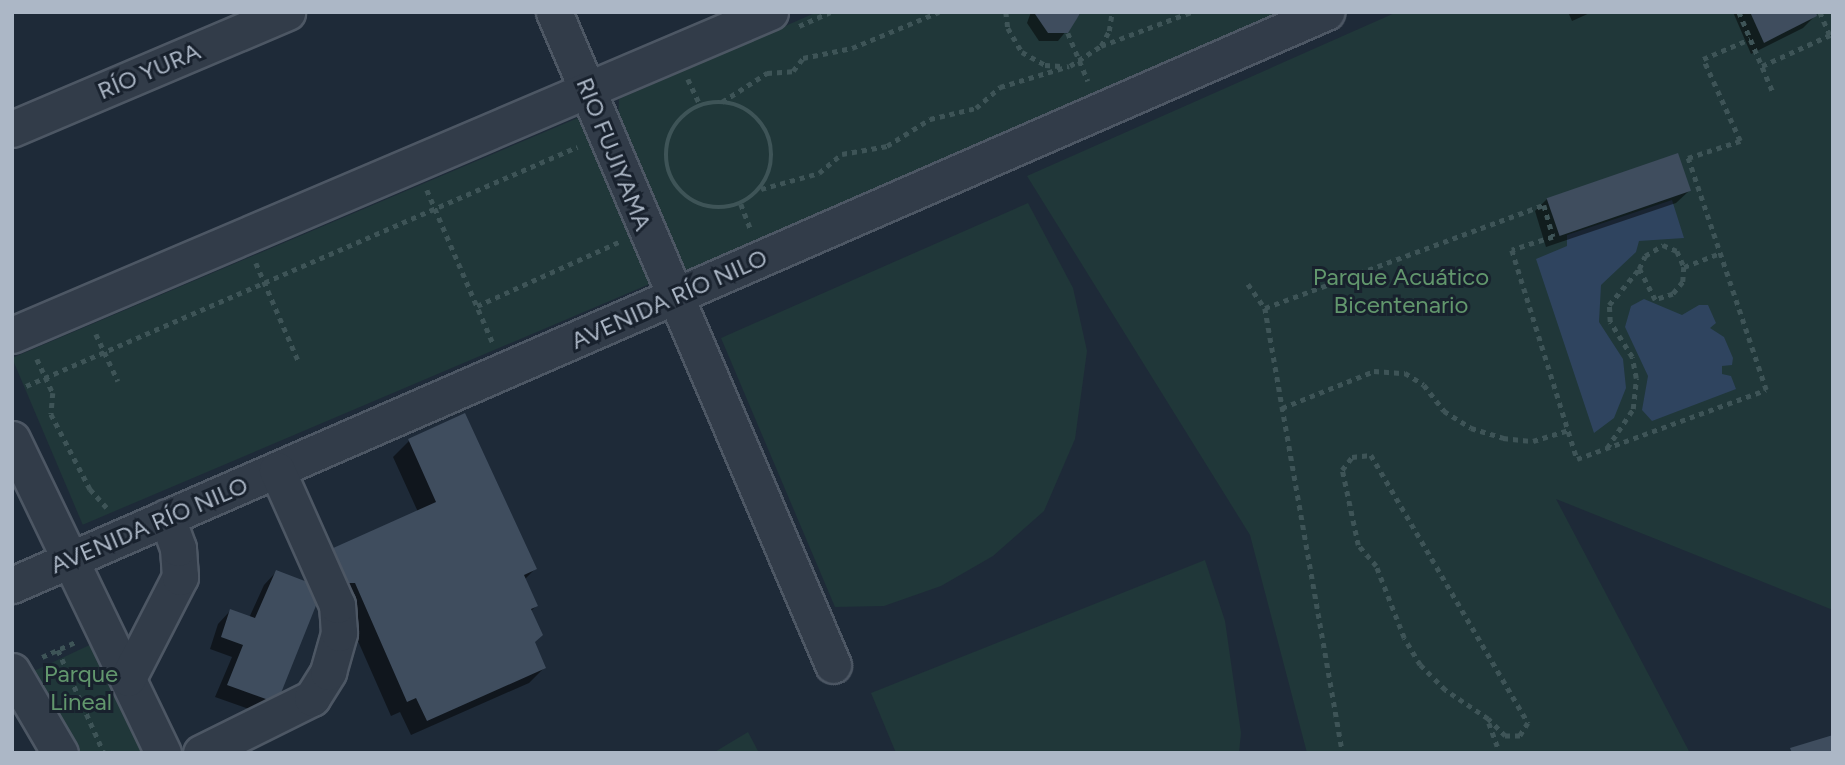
<!DOCTYPE html>
<html>
<head>
<meta charset="utf-8">
<style>
	body { margin:0 }
	#map { position:relative; width:1845px; height:765px; overflow:hidden; background:#1e2a38; font-family:Figtree,sans-serif }
	div>[style] { position:absolute }
	.green>* { inset:0; background:#203739; transform-origin:0 0 }
	.water>* { inset:0; background:#2f445f }
	.shadow>* { inset:0; background:#0007 }
	.building>* { inset:0; background:#3f4d5e; transform-origin:0 0 }
	.path>* { height:4.5px; margin-top:-2.25px; transform-origin:0; background:repeating-linear-gradient(90deg,#3e5457 0 5px,transparent 0 10px) }
	.path>.ring { margin:-2.25px; padding:0; box-sizing:content-box; background:none; border:4.5px solid #3e5457; border-radius:50% }
	.roads { filter:drop-shadow(2px 0 #4d5764) drop-shadow(-2px 0 #4d5764) drop-shadow(0 2px #4d5764) drop-shadow(0 -2px #4d5764) }
	.minor>* { height:35px; margin:-17.5px; padding:0 17.5px; transform-origin:17.5px; border-radius:17.5px; background:#323c49 }
	span { translate:-50% -50%; white-space:nowrap; text-align:center; line-height:1.15; -webkit-text-stroke:6px #18212d; paint-order:stroke }
	.street-label { font-size:24px; color:#acb7c6 }
	.park-label { font-size:24px; color:#62976d }
	.frame { position:absolute; inset:0; border:14px solid #acb7c6; pointer-events:none }
</style>
</head>
<body>
<div id="map">
	<div class="green">
		<i style="clip-path:polygon(817px 12px,1308px 12px,708px 275px,684px 269px,618px 118px,619px 99px)"></i>
		<i style="clip-path:polygon(1397px 12px,1833px 12px,1833px 610px,1556px 499px,1690px 753px,1307px 753px,1250px 535px,1027px 176px)"></i>
		<i style="left:580px;top:117px;width:181px;height:617px;rotate:67deg"></i>
		<i style="clip-path:polygon(1028px 203px,1073px 288px,1087px 351px,1075px 439px,1044px 511px,993px 556px,941px 586px,884px 606px,835px 607px,721px 338px)"></i>
		<i style="clip-path:polygon(1205px 560px,1225px 621px,1241px 733px,1239px 753px,896px 753px,871px 693px)"></i>
		<i style="clip-path:polygon(96px 642px,147px 753px,79px 753px,34px 671px)"></i>
		<i style="clip-path:polygon(748px 732px,759px 753px,713px 753px)"></i>
	</div>
	<div class="water">
		<i style="clip-path:polygon(1672px 200px,1684px 238px,1639px 241px,1636px 252px,1601px 285px,1599px 322px,1623px 359px,1626px 388px,1614px 418px,1594px 433px,1536px 259px,1567px 246px,1567px 235px)"></i>
		<i style="clip-path:polygon(1644px 299px,1682px 315px,1699px 305px,1708px 305px,1716px 323px,1710px 328px,1724px 337px,1733px 358px,1732px 365px,1722px 366px,1722px 374px,1731px 376px,1736px 389px,1652px 421px,1642px 410px,1648px 376px,1625px 327px,1631px 306px)"></i>
	</div>
	<div class="shadow">
		<i style="clip-path:polygon(1031px 12px,1079px 12px,1080px 14px,1058px 41px,1039px 41px,1027px 23px)"></i>
		<i style="clip-path:polygon(1568px 12px,1592px 12px,1572px 21px)"></i>
		<i style="clip-path:polygon(1733px 12px,1814px 12px,1815px 16px,1803px 28px,1751px 54px)"></i>
		<i style="clip-path:polygon(1689px 191px,1676px 203px,1546px 247px,1535px 211px,1547px 199px)"></i>
		<i style="clip-path:polygon(409px 441px,535px 569px,524px 580px,536px 606px,530px 612px,533px 643px,544px 668px,529px 683px,411px 735px,400px 712px,391px 716px,339px 598px,331px 598px,418px 512px,393px 457px)"></i>
		<i style="clip-path:polygon(276px 572px,321px 589px,263px 714px,215px 697px,232px 657px,210px 649px,218px 624px,230px 611px,249px 618px,264px 585px)"></i>
	</div>
	<div class="building">
		<i style="clip-path:polygon(1081px 12px,1068px 33px,1048px 33px,1035px 14px)"></i>
		<i style="clip-path:polygon(1750px 12px,1816px 12px,1817px 16px,1764px 43px)"></i>
		<i style="left:1678px;top:153px;width:40px;height:139px;rotate:71deg"></i>
		<i style="clip-path:polygon(465px 413px,537px 569px,524px 575px,538px 606px,531px 609px,543px 635px,535px 642px,546px 668px,427px 721px,416px 698px,407px 702px,355px 583px,346px 583px,331px 549px,436px 502px,408px 439px)"></i>
		<i style="clip-path:polygon(276px 570px,323px 588px,277px 703px,227px 685px,243px 645px,221px 637px,230px 609px,255px 618px)"></i>
		<i style="clip-path:polygon(1833px 735px,1833px 753px,1792px 753px,1790px 748px)"></i>
	</div>
	<div class="path">
		<i style="left:1006px;top:12px;width:16px;rotate:83deg"></i>
		<i style="left:1008px;top:28px;width:28px;rotate:60deg"></i>
		<i style="left:1022px;top:52px;width:26px;rotate:29deg"></i>
		<i style="left:1045px;top:65px;width:16px;rotate:4deg"></i>
		<i style="left:1739px;top:12px;width:87px;rotate:67deg"></i>
		<i style="left:1820px;top:12px;width:25px;rotate:67deg"></i>
		<i style="left:799px;top:26px;width:34px;rotate:-24deg"></i>
		<i style="left:1068px;top:33px;width:52px;rotate:67.4deg"></i>
		<i style="left:1101px;top:46px;width:96px;rotate:-20.7deg"></i>
		<i style="left:1070px;top:66px;width:37px;rotate:-33deg"></i>
		<i style="left:1101px;top:46px;width:17px;rotate:-62deg"></i>
		<i style="left:1109px;top:31px;width:19px;rotate:-81deg"></i>
		<i style="left:1762px;top:66px;width:75px;rotate:-24.5deg"></i>
		<i style="left:688px;top:79px;width:29px;rotate:65deg"></i>
		<i class="ring" style="left:666px;top:102px;width:101.5px;height:101.5px"></i>
		<i style="left:722px;top:102px;width:54px;rotate:-32.8deg"></i>
		<i style="left:767px;top:73px;width:26px;rotate:-4deg"></i>
		<i style="left:793px;top:71px;width:16px;rotate:-52deg"></i>
		<i style="left:803px;top:58px;width:50px;rotate:-11.5deg"></i>
		<i style="left:852px;top:48px;width:94px;rotate:-22.5deg"></i>
		<i style="left:761px;top:189px;width:60px;rotate:-15.4deg"></i>
		<i style="left:819px;top:173px;width:30px;rotate:-40deg"></i>
		<i style="left:842px;top:154px;width:46px;rotate:-10.1deg"></i>
		<i style="left:887px;top:146px;width:51px;rotate:-32.1deg"></i>
		<i style="left:930px;top:119px;width:47px;rotate:-13.4deg"></i>
		<i style="left:976px;top:108px;width:32px;rotate:-41deg"></i>
		<i style="left:1000px;top:87px;width:72px;rotate:-16.9deg"></i>
		<i style="left:427px;top:190px;width:167px;rotate:66.7deg"></i>
		<i style="left:741px;top:204px;width:28px;rotate:69deg"></i>
		<i style="left:1663px;top:245px;width:15px;rotate:23deg"></i>
		<i style="left:1677px;top:251px;width:17px;rotate:66deg"></i>
		<i style="left:1684px;top:267px;width:15px;rotate:94deg"></i>
		<i style="left:1683px;top:282px;width:16px;rotate:130deg"></i>
		<i style="left:1673px;top:294px;width:19px;rotate:162deg"></i>
		<i style="left:1655px;top:300px;width:35px;rotate:-117deg"></i>
		<i style="left:1639px;top:269px;width:14px;rotate:-65deg"></i>
		<i style="left:1645px;top:256px;width:21px;rotate:-31deg"></i>
		<i style="left:256px;top:263px;width:106px;rotate:66.6deg"></i>
		<i style="left:1684px;top:267px;width:39px;rotate:-21deg"></i>
		<i style="left:1248px;top:284px;width:29px;rotate:55deg"></i>
		<i style="left:1265px;top:308px;width:452px;rotate:80.1deg"></i>
		<i style="left:477px;top:306px;width:156px;rotate:-24.3deg"></i>
		<i style="left:1265px;top:308px;width:297px;rotate:-20.3deg"></i>
		<i style="left:1544px;top:205px;width:33px;rotate:74deg"></i>
		<i style="left:1553px;top:237px;width:43px;rotate:162.4deg"></i>
		<i style="left:1512px;top:250px;width:219px;rotate:72.7deg"></i>
		<i style="left:1577px;top:459px;width:201px;rotate:-20.1deg"></i>
		<i style="left:1766px;top:390px;width:245px;rotate:-108.6deg"></i>
		<i style="left:1688px;top:158px;width:55px;rotate:-18.1deg"></i>
		<i style="left:1740px;top:141px;width:90px;rotate:-114.3deg"></i>
		<i style="left:1703px;top:59px;width:51px;rotate:-23.1deg"></i>
		<i style="left:96px;top:334px;width:52px;rotate:64.9deg"></i>
		<i style="left:37px;top:359px;width:38px;rotate:65deg"></i>
		<i style="left:53px;top:393px;width:21px;rotate:95deg"></i>
		<i style="left:51px;top:414px;width:85px;rotate:62.5deg"></i>
		<i style="left:90px;top:489px;width:25px;rotate:48deg"></i>
		<i style="left:26px;top:386px;width:601px;rotate:-23.45deg"></i>
		<i style="left:1282px;top:408px;width:99px;rotate:-21.9deg"></i>
		<i style="left:1374px;top:371px;width:31px;rotate:4deg"></i>
		<i style="left:1405px;top:373px;width:22px;rotate:32deg"></i>
		<i style="left:1424px;top:385px;width:33px;rotate:52deg"></i>
		<i style="left:1444px;top:411px;width:32px;rotate:32deg"></i>
		<i style="left:1471px;top:428px;width:34px;rotate:17deg"></i>
		<i style="left:1503px;top:438px;width:30px;rotate:6deg"></i>
		<i style="left:1533px;top:441px;width:37px;rotate:-17deg"></i>
		<i style="left:1607px;top:448px;width:47px;rotate:-56.3deg"></i>
		<i style="left:1633px;top:409px;width:31px;rotate:-84deg"></i>
		<i style="left:1636px;top:378px;width:21px;rotate:-101deg"></i>
		<i style="left:1632px;top:357px;width:41px;rotate:-122.2deg"></i>
		<i style="left:1610px;top:322px;width:17px;rotate:-93deg"></i>
		<i style="left:1609px;top:305px;width:47px;rotate:-50.2deg"></i>
		<i style="left:1371px;top:455px;width:311px;rotate:59.6deg"></i>
		<i style="left:1528px;top:723px;width:15px;rotate:122deg"></i>
		<i style="left:1520px;top:736px;width:15px;rotate:180deg"></i>
		<i style="left:1505px;top:736px;width:24px;rotate:-135deg"></i>
		<i style="left:1488px;top:719px;width:52px;rotate:-146deg"></i>
		<i style="left:1445px;top:690px;width:35px;rotate:-135deg"></i>
		<i style="left:1420px;top:665px;width:31px;rotate:-121deg"></i>
		<i style="left:1404px;top:638px;width:77px;rotate:-111.3deg"></i>
		<i style="left:1376px;top:566px;width:28px;rotate:-131deg"></i>
		<i style="left:1358px;top:545px;width:77px;rotate:-102deg"></i>
		<i style="left:1342px;top:470px;width:16px;rotate:-52deg"></i>
		<i style="left:1352px;top:457px;width:19px;rotate:-6deg"></i>
		<i style="left:58px;top:650px;width:113px;rotate:65.9deg"></i>
		<i style="left:42px;top:657px;width:36px;rotate:-24deg"></i>
		<i style="left:1489px;top:723px;width:32px;rotate:70deg"></i>
	</div>
	<div class="roads">
		<div class="minor">
			<i style="left:554px;top:12px;width:710px;rotate:66.86deg"></i>
			<i style="left:12px;top:129px;width:299px;rotate:-23deg"></i>
			<i style="left:12px;top:335px;width:824px;rotate:-23.08deg"></i>
			<i style="left:12px;top:439px;width:348px;rotate:64.3deg"></i>
			<i style="left:12px;top:585px;width:1434px;rotate:-23.56deg"></i>
			<i style="left:12px;top:671px;width:95px;rotate:59.7deg"></i>
			<i style="left:128px;top:678px;width:114px;rotate:-62.8deg"></i>
			<i style="left:180px;top:577px;width:29px;rotate:-94deg"></i>
			<i style="left:178px;top:548px;width:33px;rotate:-110deg"></i>
			<i style="left:201px;top:753px;width:124px;rotate:-26.4deg"></i>
			<i style="left:312px;top:698px;width:31px;rotate:-58deg"></i>
			<i style="left:328px;top:672px;width:41px;rotate:-74.2deg"></i>
			<i style="left:339px;top:633px;width:28px;rotate:-94deg"></i>
			<i style="left:337px;top:605px;width:148px;rotate:-114deg"></i>
		</div>
	</div>
	<div class="street-label">
		<span style="left:149px;top:71px;rotate:-23deg">RÍO YURA</span>
		<span style="left:614px;top:154px;rotate:68deg">RIO FUJIYAMA</span>
		<span style="left:669px;top:299px;rotate:-24deg">AVENIDA RÍO NILO</span>
		<span style="left:149px;top:525px;rotate:-23deg">AVENIDA RÍO NILO</span>
	</div>
	<div class="park-label">
		<span style="left:1401px;top:291px">Parque Acuático<br>Bicentenario</span>
		<span style="left:81px;top:688px">Parque<br>Lineal</span>
	</div>
	<div class="frame"></div>
</div>
</body>
</html>
